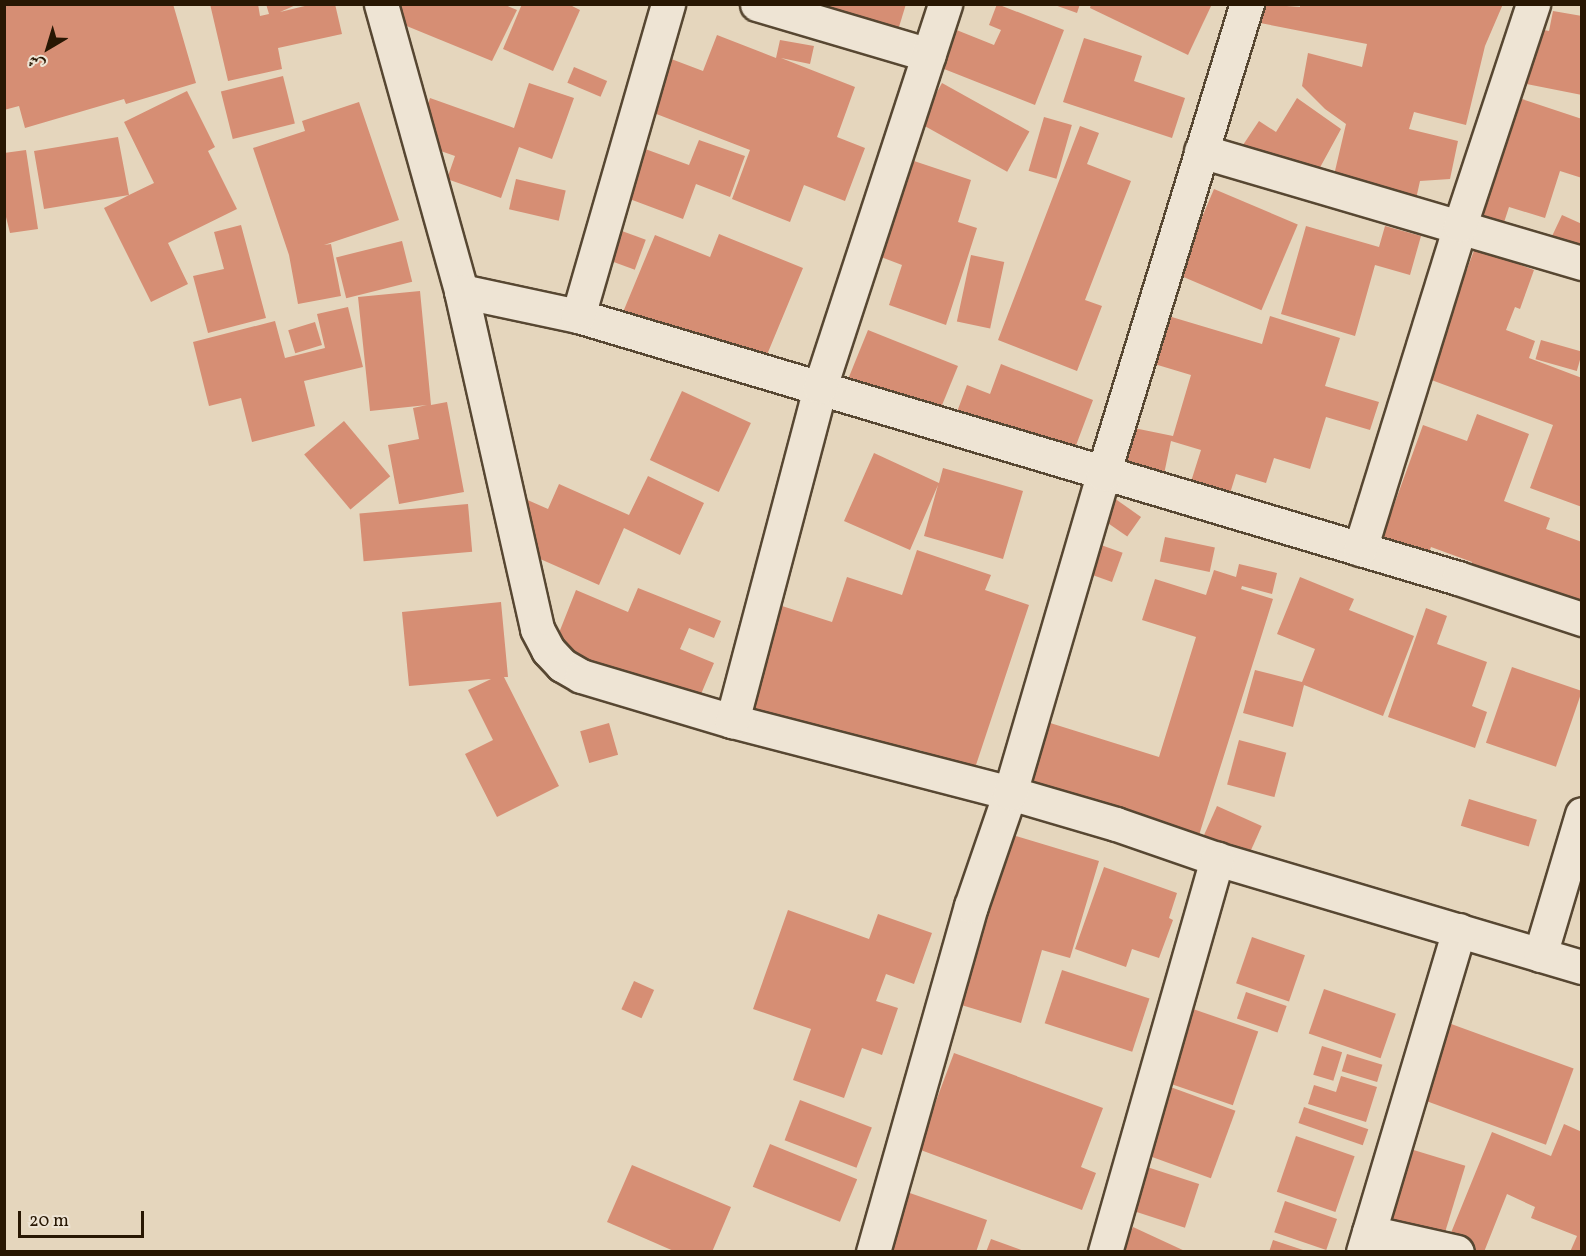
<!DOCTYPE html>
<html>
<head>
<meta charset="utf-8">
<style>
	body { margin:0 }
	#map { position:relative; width:1586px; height:1256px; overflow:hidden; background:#e5d6bd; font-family:Vollkorn,Amiri,serif }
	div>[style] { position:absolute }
	.building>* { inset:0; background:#d68e74; transform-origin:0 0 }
	.roads { filter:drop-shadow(2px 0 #574732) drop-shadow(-2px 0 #574732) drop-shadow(0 2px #574732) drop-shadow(0 -2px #574732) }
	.street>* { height:33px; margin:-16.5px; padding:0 16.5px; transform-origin:16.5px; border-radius:16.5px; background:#eee4d4 }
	span { translate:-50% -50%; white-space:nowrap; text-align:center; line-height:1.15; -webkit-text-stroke:4.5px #eee4d4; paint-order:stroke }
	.frame { position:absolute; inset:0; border:6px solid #281703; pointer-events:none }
	.north { position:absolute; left:18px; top:18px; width:60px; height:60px; -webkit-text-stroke:4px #eee4d4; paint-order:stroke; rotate:218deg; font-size:16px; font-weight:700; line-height:24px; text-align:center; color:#281703 }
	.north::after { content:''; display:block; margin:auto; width:21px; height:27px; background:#281703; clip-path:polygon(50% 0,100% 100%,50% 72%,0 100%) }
	.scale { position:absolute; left:18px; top:1211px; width:126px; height:27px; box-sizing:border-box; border:3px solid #281703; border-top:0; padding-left:8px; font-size:18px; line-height:21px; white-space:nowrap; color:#281703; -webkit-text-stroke:4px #eee4d4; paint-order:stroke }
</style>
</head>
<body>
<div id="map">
	<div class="building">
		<i style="clip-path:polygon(4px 4px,173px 4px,196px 83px,126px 104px,124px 99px,25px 128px,19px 106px,4px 110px)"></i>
		<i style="clip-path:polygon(210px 4px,258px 4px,260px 16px,269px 14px,266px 4px,298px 4px,280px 12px,313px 4px,335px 4px,342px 34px,278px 48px,282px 69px,228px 81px)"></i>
		<i style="clip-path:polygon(399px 4px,503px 4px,517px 10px,492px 61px,392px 20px)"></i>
		<i style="clip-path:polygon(522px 4px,568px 4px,580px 10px,553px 71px,503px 49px)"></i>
		<i style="clip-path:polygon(766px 4px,906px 4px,895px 40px)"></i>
		<i style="clip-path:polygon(997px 4px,1064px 30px,1035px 105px,939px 67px,954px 29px,994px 45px,1001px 30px,989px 25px)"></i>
		<i style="clip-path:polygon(1052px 4px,1080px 4px,1077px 13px)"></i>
		<i style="clip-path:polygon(1091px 4px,1212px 4px,1188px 55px,1090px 8px)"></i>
		<i style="clip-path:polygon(1261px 4px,1300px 7px,1300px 4px,1503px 4px,1485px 46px,1466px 125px,1414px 112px,1409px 129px,1458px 141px,1450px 179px,1420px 181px,1414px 208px,1331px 188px,1346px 124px,1325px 109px,1302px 86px,1308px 53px,1362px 67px,1367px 44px,1255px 22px)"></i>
		<i style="clip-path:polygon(1553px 11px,1582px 16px,1582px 95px,1512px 81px,1522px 26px,1549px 31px)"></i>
		<i style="clip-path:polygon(717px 35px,776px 58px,780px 40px,814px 46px,810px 64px,781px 58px,855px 87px,837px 137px,865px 148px,845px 201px,804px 185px,790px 222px,732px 199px,750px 150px,646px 110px,666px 57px,703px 71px)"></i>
		<i style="clip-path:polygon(1084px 38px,1142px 56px,1134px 81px,1185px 98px,1172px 138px,1063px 102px)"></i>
		<i style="left:574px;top:67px;width:36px;height:17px;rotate:23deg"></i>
		<i style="left:283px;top:76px;width:49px;height:64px;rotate:76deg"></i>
		<i style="clip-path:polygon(529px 83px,574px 98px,552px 159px,519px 147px,501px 198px,447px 179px,455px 156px,415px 142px,430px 98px,514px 128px)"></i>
		<i style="left:942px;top:83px;width:100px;height:46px;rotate:29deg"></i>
		<i style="clip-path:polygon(187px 91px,215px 147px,208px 151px,237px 209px,168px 243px,188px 284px,151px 302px,104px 208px,129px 195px,44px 209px,34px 151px,118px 137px,129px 195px,154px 183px,124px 122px)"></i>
		<i style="clip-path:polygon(1513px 96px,1582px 119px,1582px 178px,1560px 171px,1545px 218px,1509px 207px,1498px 241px,1468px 231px)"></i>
		<i style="clip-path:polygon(1297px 98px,1341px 129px,1317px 173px,1241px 148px,1259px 121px,1276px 132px)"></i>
		<i style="clip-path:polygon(359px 102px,399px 220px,324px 245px,331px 244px,341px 296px,298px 304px,289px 255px,253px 148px,305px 131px,302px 121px)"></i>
		<i style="left:1044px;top:117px;width:29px;height:56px;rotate:16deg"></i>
		<i style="clip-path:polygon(1080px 126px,1099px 133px,1087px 164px,1131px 181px,1085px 300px,1102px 306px,1077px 371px,998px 340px)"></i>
		<i style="clip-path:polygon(699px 140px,745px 156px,730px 197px,696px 184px,683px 219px,619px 195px,637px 146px,689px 165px)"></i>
		<i style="clip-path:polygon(26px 150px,38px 229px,10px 233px,4px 209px,4px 153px)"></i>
		<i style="clip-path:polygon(911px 160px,971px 180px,958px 222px,977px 228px,946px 325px,889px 305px,902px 265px,881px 257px)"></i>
		<i style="left:516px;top:179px;width:51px;height:31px;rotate:13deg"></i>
		<i style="left:1214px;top:189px;width:91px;height:93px;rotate:23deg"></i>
		<i style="clip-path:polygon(1562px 215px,1582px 224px,1582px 267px,1545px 251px)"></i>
		<i style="clip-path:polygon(241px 225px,266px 318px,208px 333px,193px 276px,224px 269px,214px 232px)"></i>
		<i style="clip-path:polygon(1306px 226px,1379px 247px,1385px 226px,1421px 236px,1410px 275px,1375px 265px,1355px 336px,1281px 314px)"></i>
		<i style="left:611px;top:227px;width:37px;height:32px;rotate:20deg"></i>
		<i style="clip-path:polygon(719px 234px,803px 268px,759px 374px,621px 317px,655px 235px,710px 257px)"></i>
		<i style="left:402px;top:241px;width:42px;height:68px;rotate:76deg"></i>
		<i style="clip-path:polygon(1475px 248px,1534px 270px,1520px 309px,1515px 307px,1506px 330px,1535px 341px,1529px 358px,1582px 378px,1582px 507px,1530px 488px,1553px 425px,1426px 378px)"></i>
		<i style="left:971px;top:255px;width:34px;height:68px;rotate:12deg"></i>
		<i style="clip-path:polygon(420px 291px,431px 405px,447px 402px,464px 492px,399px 504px,388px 445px,419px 439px,413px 408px,427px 405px,370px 411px,358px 297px)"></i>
		<i style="clip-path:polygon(348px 307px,363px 367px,304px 381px,315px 426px,252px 442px,241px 398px,209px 406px,193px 342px,275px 321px,285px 358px,325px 348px,317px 314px)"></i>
		<i style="clip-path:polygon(1165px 315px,1262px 344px,1270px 316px,1340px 338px,1325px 386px,1379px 402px,1370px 430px,1326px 417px,1310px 469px,1274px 458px,1266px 483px,1236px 474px,1227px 503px,1188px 491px,1201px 450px,1171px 441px,1164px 474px,1122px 465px,1129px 427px,1173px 436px,1191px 375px,1151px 363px)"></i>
		<i style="left:315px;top:322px;width:24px;height:28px;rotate:73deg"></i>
		<i style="clip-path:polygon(868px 330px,958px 366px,938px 415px,838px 404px)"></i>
		<i style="left:1541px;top:340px;width:43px;height:20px;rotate:16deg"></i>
		<i style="clip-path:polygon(1001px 364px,1093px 400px,1066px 472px,951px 428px,967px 385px,990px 394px)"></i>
		<i style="left:682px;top:391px;width:76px;height:76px;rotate:25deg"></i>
		<i style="clip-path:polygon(1477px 414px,1529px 434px,1504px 501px,1550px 518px,1546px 529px,1582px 542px,1582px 621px,1466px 578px,1472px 562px,1431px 547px,1422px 572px,1376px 555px,1423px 425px,1467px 441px)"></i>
		<i style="left:344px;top:421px;width:72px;height:52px;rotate:50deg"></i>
		<i style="clip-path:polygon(874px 453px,939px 483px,943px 468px,1023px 491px,1003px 559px,924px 536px,938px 485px,910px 550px,844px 521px)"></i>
		<i style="clip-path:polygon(648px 476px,704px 503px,680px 555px,624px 528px,599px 585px,504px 543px,523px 498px,548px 509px,559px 484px,629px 515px)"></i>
		<i style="left:1114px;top:498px;width:33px;height:24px;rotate:35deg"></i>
		<i style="left:468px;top:504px;width:48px;height:109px;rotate:85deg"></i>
		<i style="left:1165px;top:537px;width:51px;height:25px;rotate:12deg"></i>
		<i style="left:1101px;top:545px;width:23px;height:31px;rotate:20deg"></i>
		<i style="clip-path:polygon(917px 550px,991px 575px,985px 590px,1029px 605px,975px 768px,919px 750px,911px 772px,747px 712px,782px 606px,832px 622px,847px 577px,902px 595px)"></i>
		<i style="clip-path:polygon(1239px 564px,1277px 573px,1272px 594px,1242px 586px,1241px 589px,1273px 599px,1195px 848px,1025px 794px,1047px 722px,1159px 757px,1196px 637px,1142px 620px,1155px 579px,1206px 595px,1214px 570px,1236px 577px)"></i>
		<i style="clip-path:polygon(1300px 577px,1354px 599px,1349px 610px,1414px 636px,1383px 716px,1304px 685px,1293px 727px,1243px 713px,1255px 670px,1302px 682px,1315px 649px,1277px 634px)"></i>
		<i style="clip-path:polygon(638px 588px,721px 621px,714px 638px,689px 628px,680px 649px,714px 663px,694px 711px,551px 653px,576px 590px,628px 612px)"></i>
		<i style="clip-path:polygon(501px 602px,508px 677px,504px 677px,559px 786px,497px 817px,465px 754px,493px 740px,468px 690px,491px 679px,409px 686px,402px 612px)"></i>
		<i style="clip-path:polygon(1426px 608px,1447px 616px,1437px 644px,1487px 662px,1472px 706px,1487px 712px,1475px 748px,1388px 717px)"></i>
		<i style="left:1512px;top:667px;width:74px;height:80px;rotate:19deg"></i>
		<i style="left:609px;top:723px;width:33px;height:30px;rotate:74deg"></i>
		<i style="left:1239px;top:740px;width:49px;height:46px;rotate:15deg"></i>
		<i style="left:1469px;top:799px;width:71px;height:28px;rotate:17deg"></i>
		<i style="left:1217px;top:806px;width:49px;height:37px;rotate:24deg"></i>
		<i style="clip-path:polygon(1009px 834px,1099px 861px,1070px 958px,1042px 950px,1021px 1023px,958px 1004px)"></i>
		<i style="clip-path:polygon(1104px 867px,1177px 893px,1169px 918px,1173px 920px,1159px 958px,1132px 949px,1126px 967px,1075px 949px)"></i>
		<i style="clip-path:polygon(788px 910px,869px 939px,878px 914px,932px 933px,914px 984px,886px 974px,876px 1001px,898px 1008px,882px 1055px,862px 1048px,844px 1098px,793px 1080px,811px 1029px,753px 1009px)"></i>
		<i style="left:1252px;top:937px;width:56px;height:49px;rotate:19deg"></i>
		<i style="left:1062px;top:970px;width:92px;height:56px;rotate:18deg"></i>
		<i style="left:634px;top:981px;width:22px;height:31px;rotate:24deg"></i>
		<i style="left:1324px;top:989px;width:76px;height:47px;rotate:19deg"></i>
		<i style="left:1246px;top:992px;width:43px;height:28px;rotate:19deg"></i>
		<i style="left:1193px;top:1009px;width:69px;height:78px;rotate:19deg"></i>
		<i style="left:1443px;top:1021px;width:139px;height:81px;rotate:20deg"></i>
		<i style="left:1322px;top:1046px;width:21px;height:30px;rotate:17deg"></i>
		<i style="clip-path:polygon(954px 1053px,1103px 1108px,1081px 1167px,1096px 1173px,1082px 1210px,918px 1149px)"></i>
		<i style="left:1347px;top:1054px;width:37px;height:18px;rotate:17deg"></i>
		<i style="clip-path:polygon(1341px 1076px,1377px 1087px,1366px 1122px,1308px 1104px,1314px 1085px,1336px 1092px)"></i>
		<i style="left:1165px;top:1085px;width:75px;height:72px;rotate:20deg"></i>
		<i style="left:800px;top:1100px;width:77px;height:43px;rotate:21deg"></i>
		<i style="left:1304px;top:1107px;width:68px;height:17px;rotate:19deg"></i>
		<i style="clip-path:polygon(1564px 1124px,1582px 1132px,1582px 1252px,1570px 1252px,1577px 1236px,1531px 1218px,1535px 1207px,1507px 1194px,1484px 1252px,1463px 1252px,1446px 1245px,1492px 1132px,1551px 1156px)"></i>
		<i style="left:1296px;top:1136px;width:62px;height:59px;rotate:19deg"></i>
		<i style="left:770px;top:1144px;width:94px;height:46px;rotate:22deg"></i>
		<i style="left:1407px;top:1148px;width:61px;height:79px;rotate:17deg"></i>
		<i style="clip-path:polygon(632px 1165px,731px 1207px,712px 1252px,676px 1252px,607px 1222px)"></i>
		<i style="left:1144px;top:1166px;width:58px;height:46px;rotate:18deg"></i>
		<i style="clip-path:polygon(907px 1192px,987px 1220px,976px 1252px,885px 1252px)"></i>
		<i style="left:1285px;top:1201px;width:55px;height:33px;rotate:19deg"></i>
		<i style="clip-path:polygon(1133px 1227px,1187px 1252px,1122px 1252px)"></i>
		<i style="clip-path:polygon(991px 1239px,1024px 1251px,1023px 1252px,986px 1252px)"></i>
		<i style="clip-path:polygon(1273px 1240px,1306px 1251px,1306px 1252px,1269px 1252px)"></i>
	</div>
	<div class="roads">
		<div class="street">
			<i style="left:381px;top:4px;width:298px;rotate:74.4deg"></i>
			<i style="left:461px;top:291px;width:346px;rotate:77.3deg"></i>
			<i style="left:537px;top:629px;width:24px;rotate:62deg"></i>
			<i style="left:548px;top:650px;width:21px;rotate:47deg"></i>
			<i style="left:562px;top:665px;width:22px;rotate:30deg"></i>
			<i style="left:581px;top:676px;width:158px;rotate:16.6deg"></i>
			<i style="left:732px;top:721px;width:287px;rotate:14.5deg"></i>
			<i style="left:1010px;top:793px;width:110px;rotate:16.3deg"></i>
			<i style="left:1116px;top:824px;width:107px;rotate:19.1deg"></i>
			<i style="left:1217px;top:859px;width:381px;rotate:16.5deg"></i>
			<i style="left:757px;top:4px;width:179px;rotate:16.5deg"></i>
			<i style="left:1201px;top:151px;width:397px;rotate:16.4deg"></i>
			<i style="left:461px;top:291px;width:120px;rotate:12.1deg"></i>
			<i style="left:578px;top:316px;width:918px;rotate:16.58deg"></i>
			<i style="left:1458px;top:578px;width:131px;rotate:18.3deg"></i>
			<i style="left:578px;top:316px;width:325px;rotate:-73.9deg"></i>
			<i style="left:1360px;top:549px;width:339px;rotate:-72.8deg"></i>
			<i style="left:1460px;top:225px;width:233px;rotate:-71.7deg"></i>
			<i style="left:732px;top:721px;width:345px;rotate:-75.2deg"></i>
			<i style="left:820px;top:387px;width:403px;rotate:-71.9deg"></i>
			<i style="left:1540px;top:955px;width:147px;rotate:-73.4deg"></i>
			<i style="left:1369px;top:1232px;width:90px;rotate:12.8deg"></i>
			<i style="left:873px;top:1252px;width:360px;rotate:-74.2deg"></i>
			<i style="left:971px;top:906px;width:120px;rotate:-71deg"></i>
			<i style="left:1010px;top:793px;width:332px;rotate:-73.7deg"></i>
			<i style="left:1103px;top:474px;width:492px;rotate:-73deg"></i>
			<i style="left:1105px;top:1252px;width:409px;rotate:-74.1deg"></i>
			<i style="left:1363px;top:1252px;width:336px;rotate:-73.4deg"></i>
		</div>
	</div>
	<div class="frame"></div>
	<div class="north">ش</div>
	<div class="scale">20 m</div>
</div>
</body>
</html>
